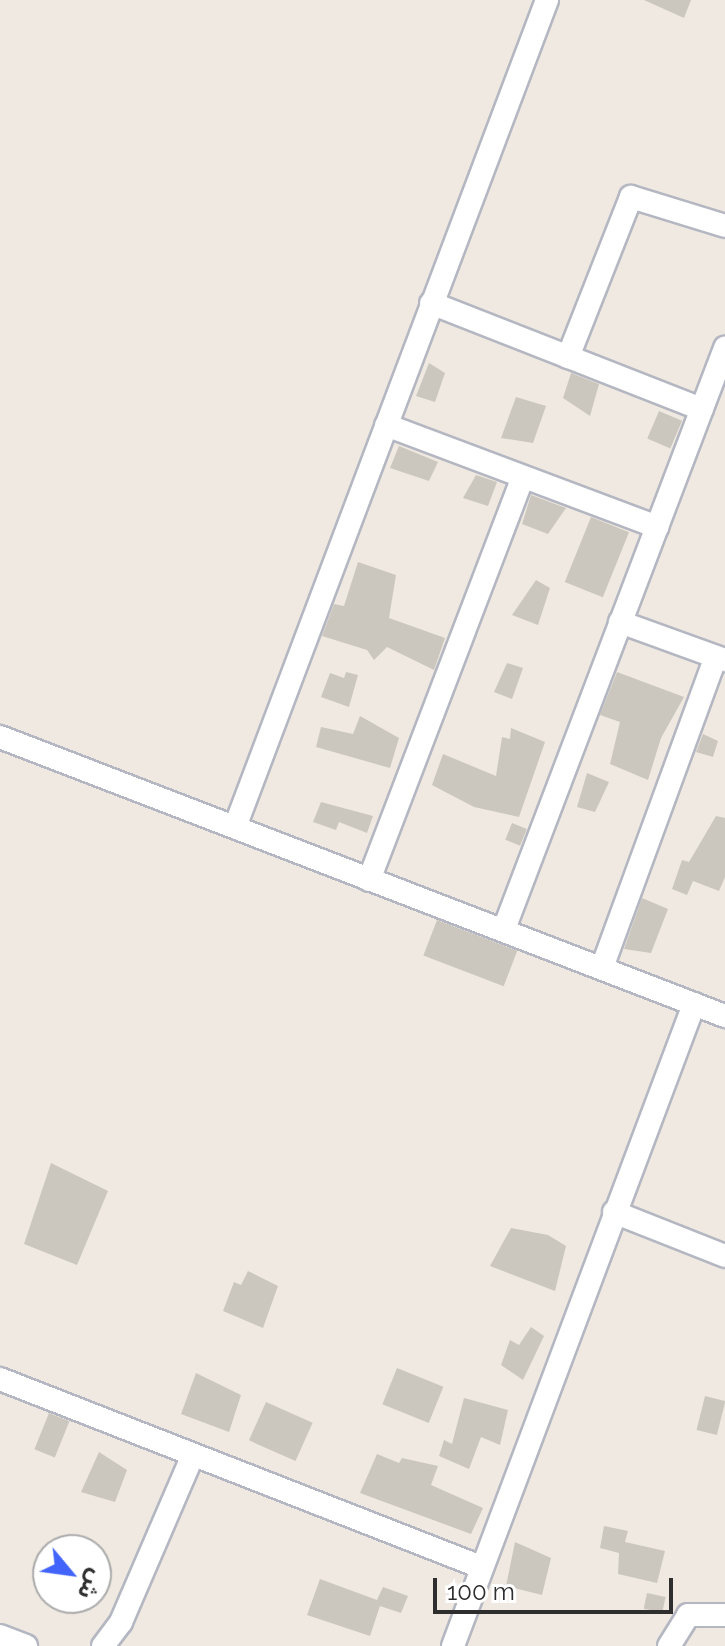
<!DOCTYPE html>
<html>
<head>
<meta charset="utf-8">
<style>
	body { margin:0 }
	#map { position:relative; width:725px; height:1646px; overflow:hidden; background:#efe9e1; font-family:Raleway,"Noto Sans Arabic",sans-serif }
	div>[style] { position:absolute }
	.building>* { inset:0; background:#cbc7bf; transform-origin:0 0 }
	.roads { filter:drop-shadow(2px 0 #b4b7c1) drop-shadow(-2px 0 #b4b7c1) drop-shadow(0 2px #b4b7c1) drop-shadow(0 -2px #b4b7c1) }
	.minor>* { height:22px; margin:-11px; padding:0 11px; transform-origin:11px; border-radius:11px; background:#fff }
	span { translate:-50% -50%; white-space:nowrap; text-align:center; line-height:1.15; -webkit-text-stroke:7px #fff; paint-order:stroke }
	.north { position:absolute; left:32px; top:1534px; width:80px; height:80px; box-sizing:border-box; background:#fff; border:2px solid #ababab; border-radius:50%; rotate:119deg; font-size:22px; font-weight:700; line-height:32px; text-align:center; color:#2e2e2e }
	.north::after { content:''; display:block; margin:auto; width:28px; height:36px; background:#4264fb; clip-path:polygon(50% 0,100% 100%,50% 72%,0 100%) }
	.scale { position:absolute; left:433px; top:1578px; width:240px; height:36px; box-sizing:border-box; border:4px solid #2e2e2e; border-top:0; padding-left:10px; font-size:24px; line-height:28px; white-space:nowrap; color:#2e2e2e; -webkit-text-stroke:6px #fff; paint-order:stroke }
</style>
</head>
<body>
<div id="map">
	<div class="building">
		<i style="clip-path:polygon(644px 0,691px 0,684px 18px)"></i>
		<i style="clip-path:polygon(429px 363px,445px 373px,435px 402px,416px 396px)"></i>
		<i style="clip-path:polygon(571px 373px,599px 384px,590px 416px,563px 398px)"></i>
		<i style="clip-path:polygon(516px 397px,546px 406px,533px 443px,501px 438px)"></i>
		<i style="left:659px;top:411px;width:25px;height:30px;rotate:23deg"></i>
		<i style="clip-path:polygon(399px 446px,438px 462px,429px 481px,390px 468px)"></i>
		<i style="clip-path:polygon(476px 475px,497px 482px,488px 506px,463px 498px)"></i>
		<i style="clip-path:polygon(531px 495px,566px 508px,548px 534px,522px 524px)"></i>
		<i style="left:591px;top:517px;width:41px;height:70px;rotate:22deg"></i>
		<i style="clip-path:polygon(358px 562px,396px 575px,389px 618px,445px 638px,434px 670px,387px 647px,374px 660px,367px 650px,322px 636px,334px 604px,344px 606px)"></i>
		<i style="clip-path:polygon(536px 580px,550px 588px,538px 625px,512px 615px)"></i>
		<i style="clip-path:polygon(507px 663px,523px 668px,512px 699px,494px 692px)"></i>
		<i style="clip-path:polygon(346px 672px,358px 675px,349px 707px,321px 697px,330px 673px,344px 678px)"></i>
		<i style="clip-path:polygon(617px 672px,684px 697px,661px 738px,648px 780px,610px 764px,620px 722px,600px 715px)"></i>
		<i style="clip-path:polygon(360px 716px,399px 738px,390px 768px,316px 747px,321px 727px,353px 734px)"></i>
		<i style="clip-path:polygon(511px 728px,545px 742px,519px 817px,474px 807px,432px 785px,443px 754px,496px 776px,502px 737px,510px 739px)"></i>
		<i style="clip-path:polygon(703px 734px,718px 741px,713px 757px,696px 752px)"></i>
		<i style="clip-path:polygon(587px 773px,609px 782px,595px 812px,577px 807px)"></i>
		<i style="clip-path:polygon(321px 802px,373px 816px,367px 833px,339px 822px,336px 830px,313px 822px)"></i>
		<i style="clip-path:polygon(716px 816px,725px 818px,725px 877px,719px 891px,693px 881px,687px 895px,672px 889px,682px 860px,689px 862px)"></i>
		<i style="left:512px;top:823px;width:16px;height:18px;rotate:22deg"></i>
		<i style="clip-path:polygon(642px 898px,668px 909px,651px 953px,624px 949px)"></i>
		<i style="left:437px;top:920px;width:86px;height:38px;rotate:21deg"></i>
		<i style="clip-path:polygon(51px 1163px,108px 1191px,77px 1265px,24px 1244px)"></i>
		<i style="clip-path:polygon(511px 1228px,548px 1235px,566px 1246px,555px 1291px,490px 1266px)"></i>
		<i style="clip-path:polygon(248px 1271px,278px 1286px,263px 1328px,223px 1311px,234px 1282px,241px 1285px)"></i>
		<i style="clip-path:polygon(531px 1327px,544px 1336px,523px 1380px,501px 1365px,510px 1340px,519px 1345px)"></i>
		<i style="left:397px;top:1368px;width:50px;height:39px;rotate:22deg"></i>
		<i style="clip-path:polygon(196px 1373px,241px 1395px,229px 1432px,181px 1414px)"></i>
		<i style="left:705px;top:1396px;width:21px;height:35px;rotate:14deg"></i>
		<i style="clip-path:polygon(464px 1398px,508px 1410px,500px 1445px,481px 1437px,469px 1469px,439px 1456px,444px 1440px,452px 1444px)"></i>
		<i style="left:266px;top:1402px;width:51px;height:42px;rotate:24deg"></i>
		<i style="left:49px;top:1413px;width:22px;height:39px;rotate:22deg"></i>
		<i style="clip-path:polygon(99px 1452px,127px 1470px,115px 1502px,81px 1492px)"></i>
		<i style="clip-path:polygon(377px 1454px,399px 1463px,402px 1458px,438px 1466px,431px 1485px,483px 1508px,471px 1534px,360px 1493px)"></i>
		<i style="clip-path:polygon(604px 1526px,628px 1531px,625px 1542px,665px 1551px,657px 1583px,618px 1574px,619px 1553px,600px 1548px)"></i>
		<i style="clip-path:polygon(515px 1542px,551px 1558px,542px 1595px,506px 1586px)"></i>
		<i style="clip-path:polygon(320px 1579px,377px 1600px,383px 1587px,408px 1596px,401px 1613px,380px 1606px,370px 1636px,307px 1615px)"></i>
		<i style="left:647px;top:1593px;width:19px;height:16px;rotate:12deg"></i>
	</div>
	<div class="roads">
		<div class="minor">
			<i style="left:431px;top:303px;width:291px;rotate:21.4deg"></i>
			<i style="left:568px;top:357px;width:172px;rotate:-68.5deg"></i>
			<i style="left:631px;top:197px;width:98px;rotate:17.1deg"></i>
			<i style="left:386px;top:425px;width:290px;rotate:20.6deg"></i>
			<i style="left:620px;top:622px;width:112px;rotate:19.9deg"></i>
			<i style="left:0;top:737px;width:777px;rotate:21.05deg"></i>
			<i style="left:235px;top:827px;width:884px;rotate:-69.33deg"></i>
			<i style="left:369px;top:880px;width:431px;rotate:-69.1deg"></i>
			<i style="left:504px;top:929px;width:622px;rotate:-69.17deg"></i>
			<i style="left:603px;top:965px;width:328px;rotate:-69.9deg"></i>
			<i style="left:614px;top:1212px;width:119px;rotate:21.6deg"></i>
			<i style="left:0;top:1379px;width:516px;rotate:21.35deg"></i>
			<i style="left:0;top:1636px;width:28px;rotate:21deg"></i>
			<i style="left:103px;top:1646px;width:30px;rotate:-53deg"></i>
			<i style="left:121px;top:1622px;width:182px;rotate:-66.7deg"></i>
			<i style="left:453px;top:1646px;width:686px;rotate:-69.42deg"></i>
			<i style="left:669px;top:1646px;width:36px;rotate:-58deg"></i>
			<i style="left:688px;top:1615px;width:37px"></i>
		</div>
	</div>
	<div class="north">ش</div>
	<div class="scale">100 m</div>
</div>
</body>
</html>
